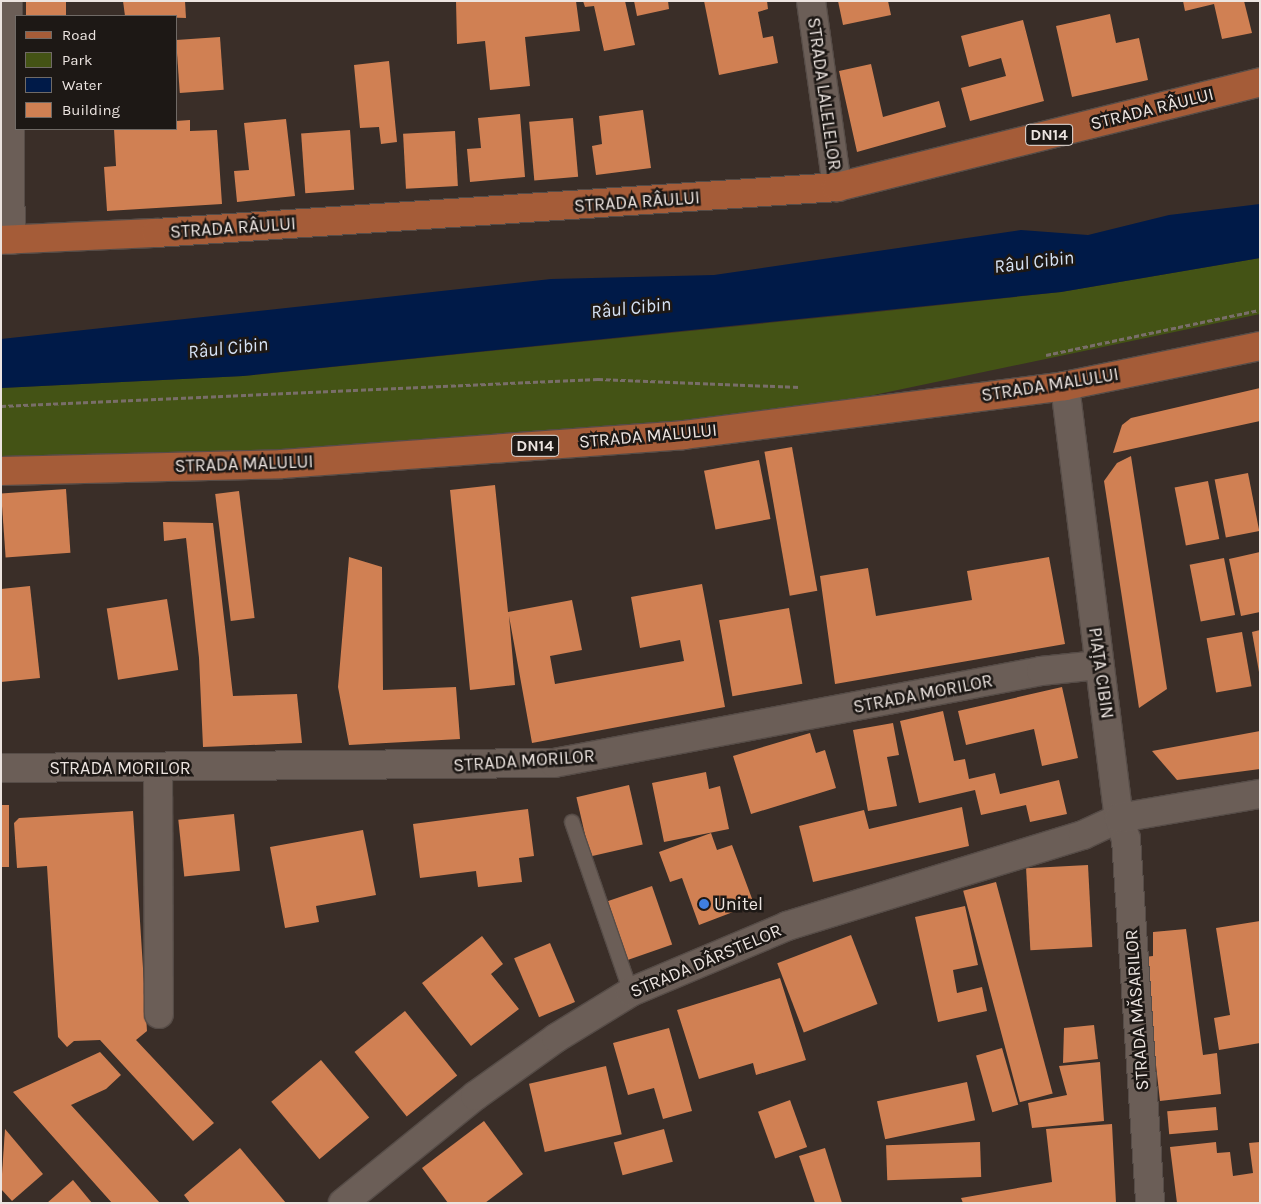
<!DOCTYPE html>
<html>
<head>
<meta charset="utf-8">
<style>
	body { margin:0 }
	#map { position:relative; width:1261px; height:1204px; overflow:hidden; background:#3a2e28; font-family:Karla,sans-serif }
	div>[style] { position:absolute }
	.green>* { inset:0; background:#445315 }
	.water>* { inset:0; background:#001a48 }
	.building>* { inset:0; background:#d08053; transform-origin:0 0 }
	.path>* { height:3px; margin-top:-1.5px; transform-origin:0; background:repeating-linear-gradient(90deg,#796e69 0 5px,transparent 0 7.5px) }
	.roads { filter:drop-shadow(1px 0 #564c47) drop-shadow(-1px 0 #564c47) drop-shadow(0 1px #564c47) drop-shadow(0 -1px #564c47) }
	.service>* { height:14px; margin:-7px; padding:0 7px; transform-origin:7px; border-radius:7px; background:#6b5e57 }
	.minor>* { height:28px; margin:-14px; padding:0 14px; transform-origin:14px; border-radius:14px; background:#6b5e57 }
	.tertiary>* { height:28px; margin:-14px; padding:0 14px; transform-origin:14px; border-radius:14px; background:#6b5e57 }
	.primary>* { height:28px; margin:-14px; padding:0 14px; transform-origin:14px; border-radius:14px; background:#a55c38 }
	.dots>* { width:14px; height:14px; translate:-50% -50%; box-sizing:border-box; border:2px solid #1d1815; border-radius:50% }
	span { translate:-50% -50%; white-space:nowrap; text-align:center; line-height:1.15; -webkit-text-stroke:5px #1d1815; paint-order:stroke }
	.shield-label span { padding:1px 4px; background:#1d1815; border:1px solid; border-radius:4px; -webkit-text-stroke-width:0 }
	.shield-label { font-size:16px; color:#ece4e0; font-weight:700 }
	.street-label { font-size:18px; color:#ece4e0 }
	.poi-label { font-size:18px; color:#ece4e0 }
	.left { translate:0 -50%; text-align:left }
	.water-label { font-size:19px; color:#d6e2f5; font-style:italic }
	.frame { position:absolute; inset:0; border:2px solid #ece4e0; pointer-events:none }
	.legend { position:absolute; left:15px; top:15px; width:162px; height:115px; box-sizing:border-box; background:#1d1815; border:1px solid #706a66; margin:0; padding:6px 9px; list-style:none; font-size:15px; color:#ece4e0 }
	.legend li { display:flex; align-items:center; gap:10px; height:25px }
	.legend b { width:25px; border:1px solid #706a66 }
</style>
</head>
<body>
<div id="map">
	<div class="green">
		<i style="clip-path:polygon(1260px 258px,1260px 314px,683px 435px,1px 471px,1px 388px,243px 376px,867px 313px,1061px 292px)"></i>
	</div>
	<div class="water">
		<i style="clip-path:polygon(1260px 204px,1260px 258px,1061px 292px,243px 376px,1px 388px,1px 339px,551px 279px,714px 275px,1021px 230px,1088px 235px,1169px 215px)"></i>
	</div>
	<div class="building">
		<i style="left:26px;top:1px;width:40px;height:15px"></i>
		<i style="clip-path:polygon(123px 1px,185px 1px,186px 18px,125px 16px)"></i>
		<i style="clip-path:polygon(456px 1px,576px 1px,580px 31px,525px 37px,530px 86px,490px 90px,485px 41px,457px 44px)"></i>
		<i style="clip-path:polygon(583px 1px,625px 1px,635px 45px,604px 51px,594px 6px,585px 7px)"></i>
		<i style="clip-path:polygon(634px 1px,668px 1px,669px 9px,637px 16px)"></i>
		<i style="clip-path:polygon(704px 1px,767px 1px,768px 9px,758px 12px,763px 38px,773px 36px,778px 63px,719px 75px)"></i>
		<i style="clip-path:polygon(838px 1px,888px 1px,891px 15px,843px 25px)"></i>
		<i style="clip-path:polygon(1183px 1px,1244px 1px,1252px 33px,1222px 39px,1214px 4px,1185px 11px)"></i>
		<i style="clip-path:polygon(1110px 14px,1116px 43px,1139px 38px,1148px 80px,1072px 97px,1056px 26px)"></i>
		<i style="clip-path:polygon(1023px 20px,1044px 101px,970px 121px,961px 88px,1006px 76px,1001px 58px,969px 67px,961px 36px)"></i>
		<i style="left:220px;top:37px;width:53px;height:44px;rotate:86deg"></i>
		<i style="clip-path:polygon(389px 61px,397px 142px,381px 144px,379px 127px,360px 128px,354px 65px)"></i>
		<i style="clip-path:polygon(871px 64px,883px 117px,939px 101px,946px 127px,857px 152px,839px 71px)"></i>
		<i style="clip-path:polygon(643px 110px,651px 168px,596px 175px,592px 146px,602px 144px,599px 116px)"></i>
		<i style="clip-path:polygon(520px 114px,525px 177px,470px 182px,467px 149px,481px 148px,478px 118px)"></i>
		<i style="left:573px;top:118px;width:59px;height:44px;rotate:85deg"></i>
		<i style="clip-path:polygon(286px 119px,295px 196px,237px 202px,234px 171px,249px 170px,244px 123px)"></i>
		<i style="clip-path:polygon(190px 120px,190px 131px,217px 130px,222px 204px,107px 211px,104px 167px,116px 166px,114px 129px,176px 129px,176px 121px)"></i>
		<i style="left:350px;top:130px;width:60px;height:49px;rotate:86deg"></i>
		<i style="left:455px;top:131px;width:55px;height:52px;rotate:87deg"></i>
		<i style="clip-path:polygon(1260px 388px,1260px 421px,1113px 453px,1122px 425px,1131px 418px)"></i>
		<i style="left:792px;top:447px;width:146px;height:28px;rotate:80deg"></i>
		<i style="clip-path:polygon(1131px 456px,1167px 689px,1139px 708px,1104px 481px,1117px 463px)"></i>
		<i style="left:759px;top:460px;width:60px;height:56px;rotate:79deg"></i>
		<i style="left:1248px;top:473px;width:59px;height:34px;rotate:79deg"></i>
		<i style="left:1208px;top:481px;width:59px;height:34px;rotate:79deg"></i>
		<i style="clip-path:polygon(495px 485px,508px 612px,572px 600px,582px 650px,550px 656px,555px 684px,684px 661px,680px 640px,640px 648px,631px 597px,702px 584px,725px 707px,532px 743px,509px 616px,515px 685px,470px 690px,450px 490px)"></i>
		<i style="left:66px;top:489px;width:64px;height:65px;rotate:86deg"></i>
		<i style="left:239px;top:491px;width:128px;height:24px;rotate:83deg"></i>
		<i style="clip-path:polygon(163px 522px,213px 523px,233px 696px,297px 694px,302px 743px,203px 747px,199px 658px,186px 538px,164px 541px)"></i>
		<i style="clip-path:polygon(1260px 552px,1260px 612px,1241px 616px,1229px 559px)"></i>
		<i style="clip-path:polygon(349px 557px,382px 567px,383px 690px,456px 687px,460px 739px,349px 745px,338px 687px)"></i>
		<i style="clip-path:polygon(1049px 557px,1065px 644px,835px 684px,820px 576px,868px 568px,876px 616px,972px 600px,967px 571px)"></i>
		<i style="left:1224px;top:558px;width:58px;height:35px;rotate:79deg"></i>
		<i style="clip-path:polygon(30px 586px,40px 678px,1px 682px,1px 589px)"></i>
		<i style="left:167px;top:599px;width:72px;height:61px;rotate:81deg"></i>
		<i style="left:789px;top:608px;width:77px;height:71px;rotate:80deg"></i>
		<i style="clip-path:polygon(1260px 630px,1260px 672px,1259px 672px,1252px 632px)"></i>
		<i style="left:1242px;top:632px;width:55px;height:36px;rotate:80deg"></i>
		<i style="clip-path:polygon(1062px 687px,1078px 758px,1042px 766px,1034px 729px,966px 745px,958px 711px)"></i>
		<i style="clip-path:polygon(943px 711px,954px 761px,965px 759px,969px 779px,995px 773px,1000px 794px,1059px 780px,1067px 814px,1030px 822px,1026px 805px,981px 815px,975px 790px,919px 803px,900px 721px)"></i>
		<i style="clip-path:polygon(893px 723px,899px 755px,887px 757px,897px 806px,868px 811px,853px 730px)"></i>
		<i style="clip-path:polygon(1260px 731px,1260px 769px,1177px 780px,1152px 751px)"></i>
		<i style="clip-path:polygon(810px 733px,816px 753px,825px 750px,836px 788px,751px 814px,733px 756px)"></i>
		<i style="clip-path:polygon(706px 772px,709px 789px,720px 786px,729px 829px,664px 842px,652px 783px)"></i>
		<i style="left:629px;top:785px;width:61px;height:54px;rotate:77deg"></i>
		<i style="left:1px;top:805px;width:8px;height:62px"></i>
		<i style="clip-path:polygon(962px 807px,969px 846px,813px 882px,799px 826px,864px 810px,869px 829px)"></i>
		<i style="clip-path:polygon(528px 809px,534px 856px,519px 858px,522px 882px,478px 887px,476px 871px,420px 878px,413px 824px)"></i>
		<i style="clip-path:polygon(133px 811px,147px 1031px,136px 1040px,214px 1123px,193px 1141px,100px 1040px,74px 1041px,67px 1047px,58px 1037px,47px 866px,17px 868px,14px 823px,19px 818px)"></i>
		<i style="left:234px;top:814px;width:57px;height:56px;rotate:84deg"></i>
		<i style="clip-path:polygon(363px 830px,376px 895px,316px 906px,319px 922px,285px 928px,270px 847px)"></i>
		<i style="clip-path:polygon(711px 833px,717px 850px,732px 845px,754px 904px,699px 925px,682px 878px,670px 882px,659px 852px)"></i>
		<i style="left:1088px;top:865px;width:82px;height:62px;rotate:87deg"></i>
		<i style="left:996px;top:882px;width:219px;height:34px;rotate:75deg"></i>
		<i style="left:652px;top:886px;width:62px;height:54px;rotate:71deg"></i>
		<i style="clip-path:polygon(965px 906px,978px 965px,953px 970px,957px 993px,982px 987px,987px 1011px,938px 1022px,915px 917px)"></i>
		<i style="clip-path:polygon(1260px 921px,1260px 1043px,1219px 1050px,1214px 1018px,1230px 1015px,1216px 928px)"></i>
		<i style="clip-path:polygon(1186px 929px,1203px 1055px,1217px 1053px,1221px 1094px,1160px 1101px,1144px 957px,1153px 956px,1153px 932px)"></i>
		<i style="left:851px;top:935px;width:74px;height:79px;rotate:69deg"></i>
		<i style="clip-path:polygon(482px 936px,503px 964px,491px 974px,519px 1009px,471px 1046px,422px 983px)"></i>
		<i style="left:550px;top:943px;width:64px;height:39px;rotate:67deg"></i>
		<i style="clip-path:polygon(780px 978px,806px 1060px,756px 1075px,753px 1063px,699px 1079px,677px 1010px)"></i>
		<i style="left:405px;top:1011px;width:83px;height:65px;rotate:51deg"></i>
		<i style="clip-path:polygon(1094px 1025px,1098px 1059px,1063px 1063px,1064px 1028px)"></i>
		<i style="clip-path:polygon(669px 1028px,692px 1111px,663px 1119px,654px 1088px,628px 1095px,613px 1043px)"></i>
		<i style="left:1002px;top:1048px;width:59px;height:27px;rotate:74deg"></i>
		<i style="clip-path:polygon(100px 1052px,121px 1075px,106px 1089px,71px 1105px,160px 1203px,112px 1203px,13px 1092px)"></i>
		<i style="left:321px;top:1060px;width:75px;height:65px;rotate:50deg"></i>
		<i style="clip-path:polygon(1100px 1062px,1104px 1121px,1032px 1128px,1028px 1103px,1067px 1095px,1059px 1066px)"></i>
		<i style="left:606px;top:1066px;width:70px;height:79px;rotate:77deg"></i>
		<i style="left:967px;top:1082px;width:39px;height:92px;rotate:78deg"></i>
		<i style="left:790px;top:1100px;width:50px;height:34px;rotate:70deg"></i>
		<i style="left:1216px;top:1107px;width:23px;height:49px;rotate:85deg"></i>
		<i style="clip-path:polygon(484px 1121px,523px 1174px,485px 1203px,448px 1203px,422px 1168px)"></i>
		<i style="clip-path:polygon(1112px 1124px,1116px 1203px,963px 1203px,961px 1198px,1052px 1182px,1046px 1129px)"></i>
		<i style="clip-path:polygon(5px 1129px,43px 1174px,12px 1201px,1px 1189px)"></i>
		<i style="left:664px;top:1129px;width:34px;height:52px;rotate:75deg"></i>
		<i style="left:980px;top:1142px;width:35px;height:94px;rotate:88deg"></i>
		<i style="clip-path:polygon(1216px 1142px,1217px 1153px,1230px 1152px,1233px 1176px,1253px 1173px,1249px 1143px,1260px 1142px,1260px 1203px,1177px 1203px,1170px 1147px)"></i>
		<i style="clip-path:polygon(240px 1148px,286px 1203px,190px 1203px,184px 1195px)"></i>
		<i style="clip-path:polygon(825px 1148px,842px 1203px,815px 1203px,799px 1156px)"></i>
		<i style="clip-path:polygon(73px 1180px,92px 1203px,47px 1203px)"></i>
	</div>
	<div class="path">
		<i style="left:1046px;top:355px;width:219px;rotate:-11.9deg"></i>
		<i style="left:1px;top:406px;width:598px;rotate:-2.59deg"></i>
		<i style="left:598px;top:379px;width:202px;rotate:2.3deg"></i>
	</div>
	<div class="roads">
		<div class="service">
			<i style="left:572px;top:822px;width:180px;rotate:70.9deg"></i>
		</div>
		<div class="minor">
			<i style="left:811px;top:1px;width:188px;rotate:82deg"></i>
			<i style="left:158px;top:769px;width:245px;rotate:89.8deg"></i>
			<i style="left:343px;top:1203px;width:170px;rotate:-39deg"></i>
			<i style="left:475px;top:1096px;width:100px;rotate:-35.6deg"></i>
			<i style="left:556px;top:1038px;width:88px;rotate:-31.5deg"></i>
			<i style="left:631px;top:992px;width:169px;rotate:-22.9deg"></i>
			<i style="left:787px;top:926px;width:310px;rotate:-17.1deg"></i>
			<i style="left:1083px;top:835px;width:40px;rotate:-25deg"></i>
		</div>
		<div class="tertiary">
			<i style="left:8px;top:1px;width:239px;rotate:89.3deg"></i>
			<i style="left:1065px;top:386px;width:435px;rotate:82.9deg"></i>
			<i style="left:1119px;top:818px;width:22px;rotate:72deg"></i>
			<i style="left:1126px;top:839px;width:365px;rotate:86.2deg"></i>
			<i style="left:1px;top:768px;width:553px;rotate:-0.52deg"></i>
			<i style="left:554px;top:763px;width:496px;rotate:-10.7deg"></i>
			<i style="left:1041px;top:671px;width:58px;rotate:-5.9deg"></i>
			<i style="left:1119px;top:818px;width:143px;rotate:-9.7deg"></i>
		</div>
		<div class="primary">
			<i style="left:1px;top:240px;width:155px;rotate:-2.6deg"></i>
			<i style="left:156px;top:233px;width:683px;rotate:-3.86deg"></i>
			<i style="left:837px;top:187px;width:436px;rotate:-13.9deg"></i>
			<i style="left:1px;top:471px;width:281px;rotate:-1.4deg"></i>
			<i style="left:282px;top:464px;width:402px;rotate:-4.1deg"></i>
			<i style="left:683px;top:435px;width:385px;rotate:-7.3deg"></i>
			<i style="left:1065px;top:386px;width:199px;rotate:-11.6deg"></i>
		</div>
	</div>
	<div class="dots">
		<i style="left:704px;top:904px;background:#3f7fe0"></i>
	</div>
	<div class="shield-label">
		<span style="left:1049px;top:135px">DN14</span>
		<span style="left:535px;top:446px">DN14</span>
	</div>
	<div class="street-label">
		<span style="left:824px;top:94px;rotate:82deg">STRADA LALELELOR</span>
		<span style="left:1152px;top:109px;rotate:-14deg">STRADA RÂULUI</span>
		<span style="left:637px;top:202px;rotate:-4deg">STRADA RÂULUI</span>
		<span style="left:233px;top:228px;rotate:-4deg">STRADA RÂULUI</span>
		<span style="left:1050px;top:385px;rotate:-9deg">STRADA MALULUI</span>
		<span style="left:648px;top:436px;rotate:-5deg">STRADA MALULUI</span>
		<span style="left:244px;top:464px;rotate:-2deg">STRADA MALULUI</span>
		<span style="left:1101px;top:673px;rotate:82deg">PIAȚA CIBIN</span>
		<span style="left:923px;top:694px;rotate:-11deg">STRADA MORILOR</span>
		<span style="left:524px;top:761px;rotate:-4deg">STRADA MORILOR</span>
		<span style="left:120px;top:768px">STRADA MORILOR</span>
		<span style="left:706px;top:961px;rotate:-23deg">STRADA DÂRSTELOR</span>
		<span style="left:1137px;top:1010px;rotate:-94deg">STRADA MĂSARILOR</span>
	</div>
	<div class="poi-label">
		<span class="left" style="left:714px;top:904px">Unitel</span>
	</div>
	<div class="water-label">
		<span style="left:1034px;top:263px;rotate:-7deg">Râul Cibin</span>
		<span style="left:631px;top:309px;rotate:-6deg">Râul Cibin</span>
		<span style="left:228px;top:349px;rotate:-6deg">Râul Cibin</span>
	</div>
	<div class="frame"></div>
	<ul class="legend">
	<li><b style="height:6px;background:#a55c38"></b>Road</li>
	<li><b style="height:14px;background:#445315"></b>Park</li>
	<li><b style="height:14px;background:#001a48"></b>Water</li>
	<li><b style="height:14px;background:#d08053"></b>Building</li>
	</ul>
</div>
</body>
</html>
